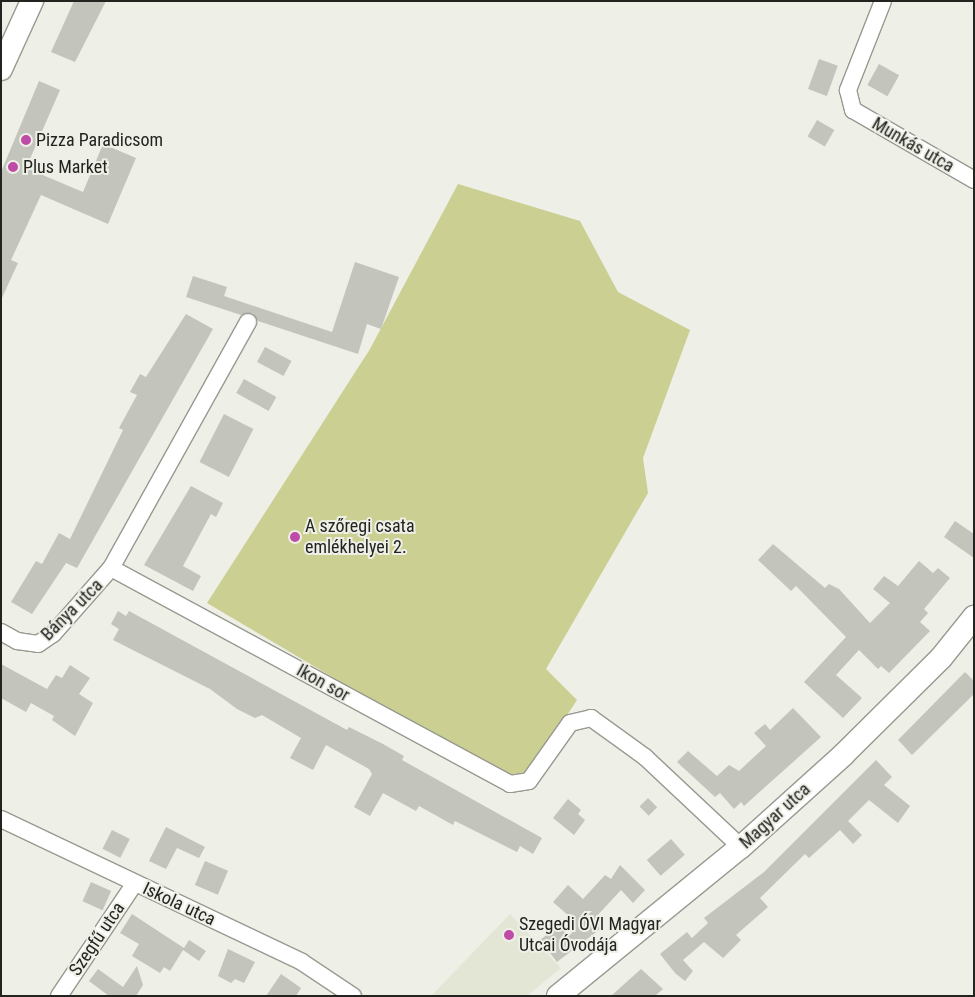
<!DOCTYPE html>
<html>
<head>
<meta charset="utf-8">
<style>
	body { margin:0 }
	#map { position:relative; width:975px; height:997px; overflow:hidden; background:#eeefe6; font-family:"Roboto Condensed",sans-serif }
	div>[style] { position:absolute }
	.built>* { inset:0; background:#e4e6d5 }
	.green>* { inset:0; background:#cccf92 }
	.building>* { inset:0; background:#c3c4bb; transform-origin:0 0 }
	.roads { filter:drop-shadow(1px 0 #989990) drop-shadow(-1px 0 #989990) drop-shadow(0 1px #989990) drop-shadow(0 -1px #989990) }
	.street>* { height:16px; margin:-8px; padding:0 8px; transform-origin:8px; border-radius:8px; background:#fff }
	.secondary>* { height:22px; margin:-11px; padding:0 11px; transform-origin:11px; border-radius:11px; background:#fff }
	.dots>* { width:14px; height:14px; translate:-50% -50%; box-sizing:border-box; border:2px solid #eeefe6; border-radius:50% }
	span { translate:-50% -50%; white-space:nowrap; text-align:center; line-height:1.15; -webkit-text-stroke:4px #eeefe6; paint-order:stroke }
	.poi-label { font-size:18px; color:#232320 }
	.left { translate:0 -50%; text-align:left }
	.street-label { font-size:18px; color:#232320 }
	.frame { position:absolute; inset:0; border:2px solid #232320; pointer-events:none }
</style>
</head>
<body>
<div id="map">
	<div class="built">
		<i style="clip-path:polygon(510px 914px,561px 968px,527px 996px,431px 996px)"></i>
	</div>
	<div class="green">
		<i style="clip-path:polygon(458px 184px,580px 221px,618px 292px,690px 330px,643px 458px,648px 493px,546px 669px,577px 700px,529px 773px,513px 778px,496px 774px,207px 603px,370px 349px)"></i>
	</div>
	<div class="building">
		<i style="clip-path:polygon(74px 1px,106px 1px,75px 62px,51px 52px)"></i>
		<i style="left:819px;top:59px;width:20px;height:32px;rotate:20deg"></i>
		<i style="left:879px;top:64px;width:23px;height:24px;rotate:29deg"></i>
		<i style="clip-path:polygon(39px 81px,60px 90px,26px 168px,83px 192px,103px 144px,136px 158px,108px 224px,41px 195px,11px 260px,18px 263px,1px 300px,1px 172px)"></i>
		<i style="left:817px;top:120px;width:20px;height:19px;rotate:30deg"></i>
		<i style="clip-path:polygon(355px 262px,399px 277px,381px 329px,367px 324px,358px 354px,258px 321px,252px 313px,241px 315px,186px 297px,193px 276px,227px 287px,224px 296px,332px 332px)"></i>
		<i style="clip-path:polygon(186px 314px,213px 329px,77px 568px,66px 563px,32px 614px,11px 602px,36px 561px,42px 564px,59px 533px,70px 539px,123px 430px,119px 428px,137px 395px,130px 392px,140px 374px,146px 377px)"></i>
		<i style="left:265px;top:347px;width:30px;height:17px;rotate:28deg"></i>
		<i style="left:244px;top:379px;width:37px;height:16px;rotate:29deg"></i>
		<i style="left:224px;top:414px;width:33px;height:54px;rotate:27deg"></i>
		<i style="clip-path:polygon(191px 486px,223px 503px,216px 517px,211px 514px,183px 566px,201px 576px,193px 591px,144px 565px)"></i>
		<i style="clip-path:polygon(955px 521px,974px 534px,974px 558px,944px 537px)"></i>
		<i style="clip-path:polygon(773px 544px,825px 588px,829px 584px,839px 589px,870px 623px,890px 603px,873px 589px,884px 576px,898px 586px,919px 561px,933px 573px,938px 568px,950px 578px,924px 609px,928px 613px,920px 622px,930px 631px,889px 673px,881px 666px,878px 669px,859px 650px,836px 675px,862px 698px,843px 718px,804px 682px,846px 637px,796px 586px,791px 591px,758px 560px)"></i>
		<i style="clip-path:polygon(118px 611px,126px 616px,129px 611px,347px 730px,349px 727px,383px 744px,404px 756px,402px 760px,542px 838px,533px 854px,520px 846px,517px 852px,455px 821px,453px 825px,419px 806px,416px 811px,383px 793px,370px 816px,354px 807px,372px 774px,369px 769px,326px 745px,313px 770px,290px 758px,301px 738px,262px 715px,255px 718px,237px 709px,210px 689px,113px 640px,119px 629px,111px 624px)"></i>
		<i style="clip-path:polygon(1px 664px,47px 689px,56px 675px,62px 678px,70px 665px,90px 678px,79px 694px,93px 703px,75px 736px,52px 720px,54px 716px,31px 703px,26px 712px,1px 698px)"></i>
		<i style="clip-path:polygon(965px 672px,974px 681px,974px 694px,912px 755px,898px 740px)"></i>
		<i style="clip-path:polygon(793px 708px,821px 737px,744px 806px,741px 802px,734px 809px,720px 793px,715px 797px,677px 762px,688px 751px,717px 776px,729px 765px,739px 771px,766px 746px,754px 733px,765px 724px,770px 730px)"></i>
		<i style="clip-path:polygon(876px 760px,892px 777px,884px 785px,910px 806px,898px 823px,869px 800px,848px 821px,862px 835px,853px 844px,840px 830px,809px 858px,805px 854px,760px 898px,768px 907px,736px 935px,741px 940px,723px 958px,704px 942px,683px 960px,693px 971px,685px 981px,675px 973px,660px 954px,687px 932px,692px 938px,708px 923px,704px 918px,764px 872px)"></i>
		<i style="left:648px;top:798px;width:13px;height:12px;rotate:45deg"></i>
		<i style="clip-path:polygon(568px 799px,581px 810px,578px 814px,585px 820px,574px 835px,553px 818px)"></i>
		<i style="clip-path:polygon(166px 827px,205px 847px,199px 858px,177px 848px,166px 869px,149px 861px)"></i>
		<i style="left:112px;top:830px;width:20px;height:21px;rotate:27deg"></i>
		<i style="left:671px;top:839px;width:21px;height:32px;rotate:49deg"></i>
		<i style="left:205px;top:861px;width:25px;height:26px;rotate:23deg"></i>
		<i style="clip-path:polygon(620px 865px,645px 890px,633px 903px,621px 890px,595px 918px,604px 926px,557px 962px,540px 940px,570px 917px,553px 902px,568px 885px,583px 899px,605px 875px,611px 879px)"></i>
		<i style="left:91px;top:882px;width:22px;height:21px;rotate:24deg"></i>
		<i style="clip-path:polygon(132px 914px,184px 948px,189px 940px,206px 951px,199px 961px,183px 950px,170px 971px,164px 967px,160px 973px,132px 956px,139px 944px,120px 933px)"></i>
		<i style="clip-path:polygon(228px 949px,255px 962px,244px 983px,235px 979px,231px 983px,218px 976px)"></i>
		<i style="clip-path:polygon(137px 966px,143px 985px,136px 996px,109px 996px,89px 981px,98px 969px,123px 987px)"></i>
		<i style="clip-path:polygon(641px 969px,663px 989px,655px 996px,611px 996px)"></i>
		<i style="clip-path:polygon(281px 974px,301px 988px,296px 996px,266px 996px)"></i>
	</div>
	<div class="roads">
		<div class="street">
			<i style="left:883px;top:1px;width:96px;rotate:111.5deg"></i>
			<i style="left:848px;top:90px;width:21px;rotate:76deg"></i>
			<i style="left:853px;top:110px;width:140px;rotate:30deg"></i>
			<i style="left:248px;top:322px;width:282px;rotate:119.1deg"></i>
			<i style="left:111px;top:568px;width:454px;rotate:28.4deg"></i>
			<i style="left:510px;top:784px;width:19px;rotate:-9deg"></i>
			<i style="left:529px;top:781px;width:71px;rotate:-54.7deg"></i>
			<i style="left:570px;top:723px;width:22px;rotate:-13deg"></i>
			<i style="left:591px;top:718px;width:67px;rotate:35.8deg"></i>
			<i style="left:645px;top:757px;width:132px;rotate:43.2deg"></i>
			<i style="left:1px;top:632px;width:18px;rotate:29deg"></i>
			<i style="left:17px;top:641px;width:21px;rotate:8deg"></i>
			<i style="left:38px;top:644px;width:18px;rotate:-34deg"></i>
			<i style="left:53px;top:634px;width:88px;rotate:-48.7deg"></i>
			<i style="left:1px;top:819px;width:333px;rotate:25.4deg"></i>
			<i style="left:302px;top:962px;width:61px;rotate:33.7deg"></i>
			<i style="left:59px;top:996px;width:136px;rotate:-56.1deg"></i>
		</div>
		<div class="secondary">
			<i style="left:1px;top:69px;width:75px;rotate:-65.5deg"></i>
			<i style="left:558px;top:996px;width:236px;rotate:-39.2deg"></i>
			<i style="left:741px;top:847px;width:137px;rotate:-42deg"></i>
			<i style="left:843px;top:755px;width:138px;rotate:-44.7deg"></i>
			<i style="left:941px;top:658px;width:53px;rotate:-51.2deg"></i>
		</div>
	</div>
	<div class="dots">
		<i style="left:26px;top:140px;background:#be4ba5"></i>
		<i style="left:13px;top:167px;background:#be4ba5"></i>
		<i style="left:295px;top:537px;background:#be4ba5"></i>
		<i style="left:509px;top:935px;background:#be4ba5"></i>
	</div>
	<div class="poi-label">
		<span class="left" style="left:36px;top:140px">Pizza Paradicsom</span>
		<span class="left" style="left:23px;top:167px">Plus Market</span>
		<span class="left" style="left:305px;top:537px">A szőregi csata<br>emlékhelyei 2.</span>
		<span class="left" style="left:519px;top:935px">Szegedi ÓVI Magyar<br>Utcai Óvodája</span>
	</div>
	<div class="street-label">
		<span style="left:913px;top:145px;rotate:30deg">Munkás utca</span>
		<span style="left:72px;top:610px;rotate:-45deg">Bánya utca</span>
		<span style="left:323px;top:683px;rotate:29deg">Ikon sor</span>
		<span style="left:775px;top:816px;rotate:-42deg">Magyar utca</span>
		<span style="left:179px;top:904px;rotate:25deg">Iskola utca</span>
		<span style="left:97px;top:939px;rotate:-56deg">Szegfű utca</span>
	</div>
	<div class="frame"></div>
</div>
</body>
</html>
